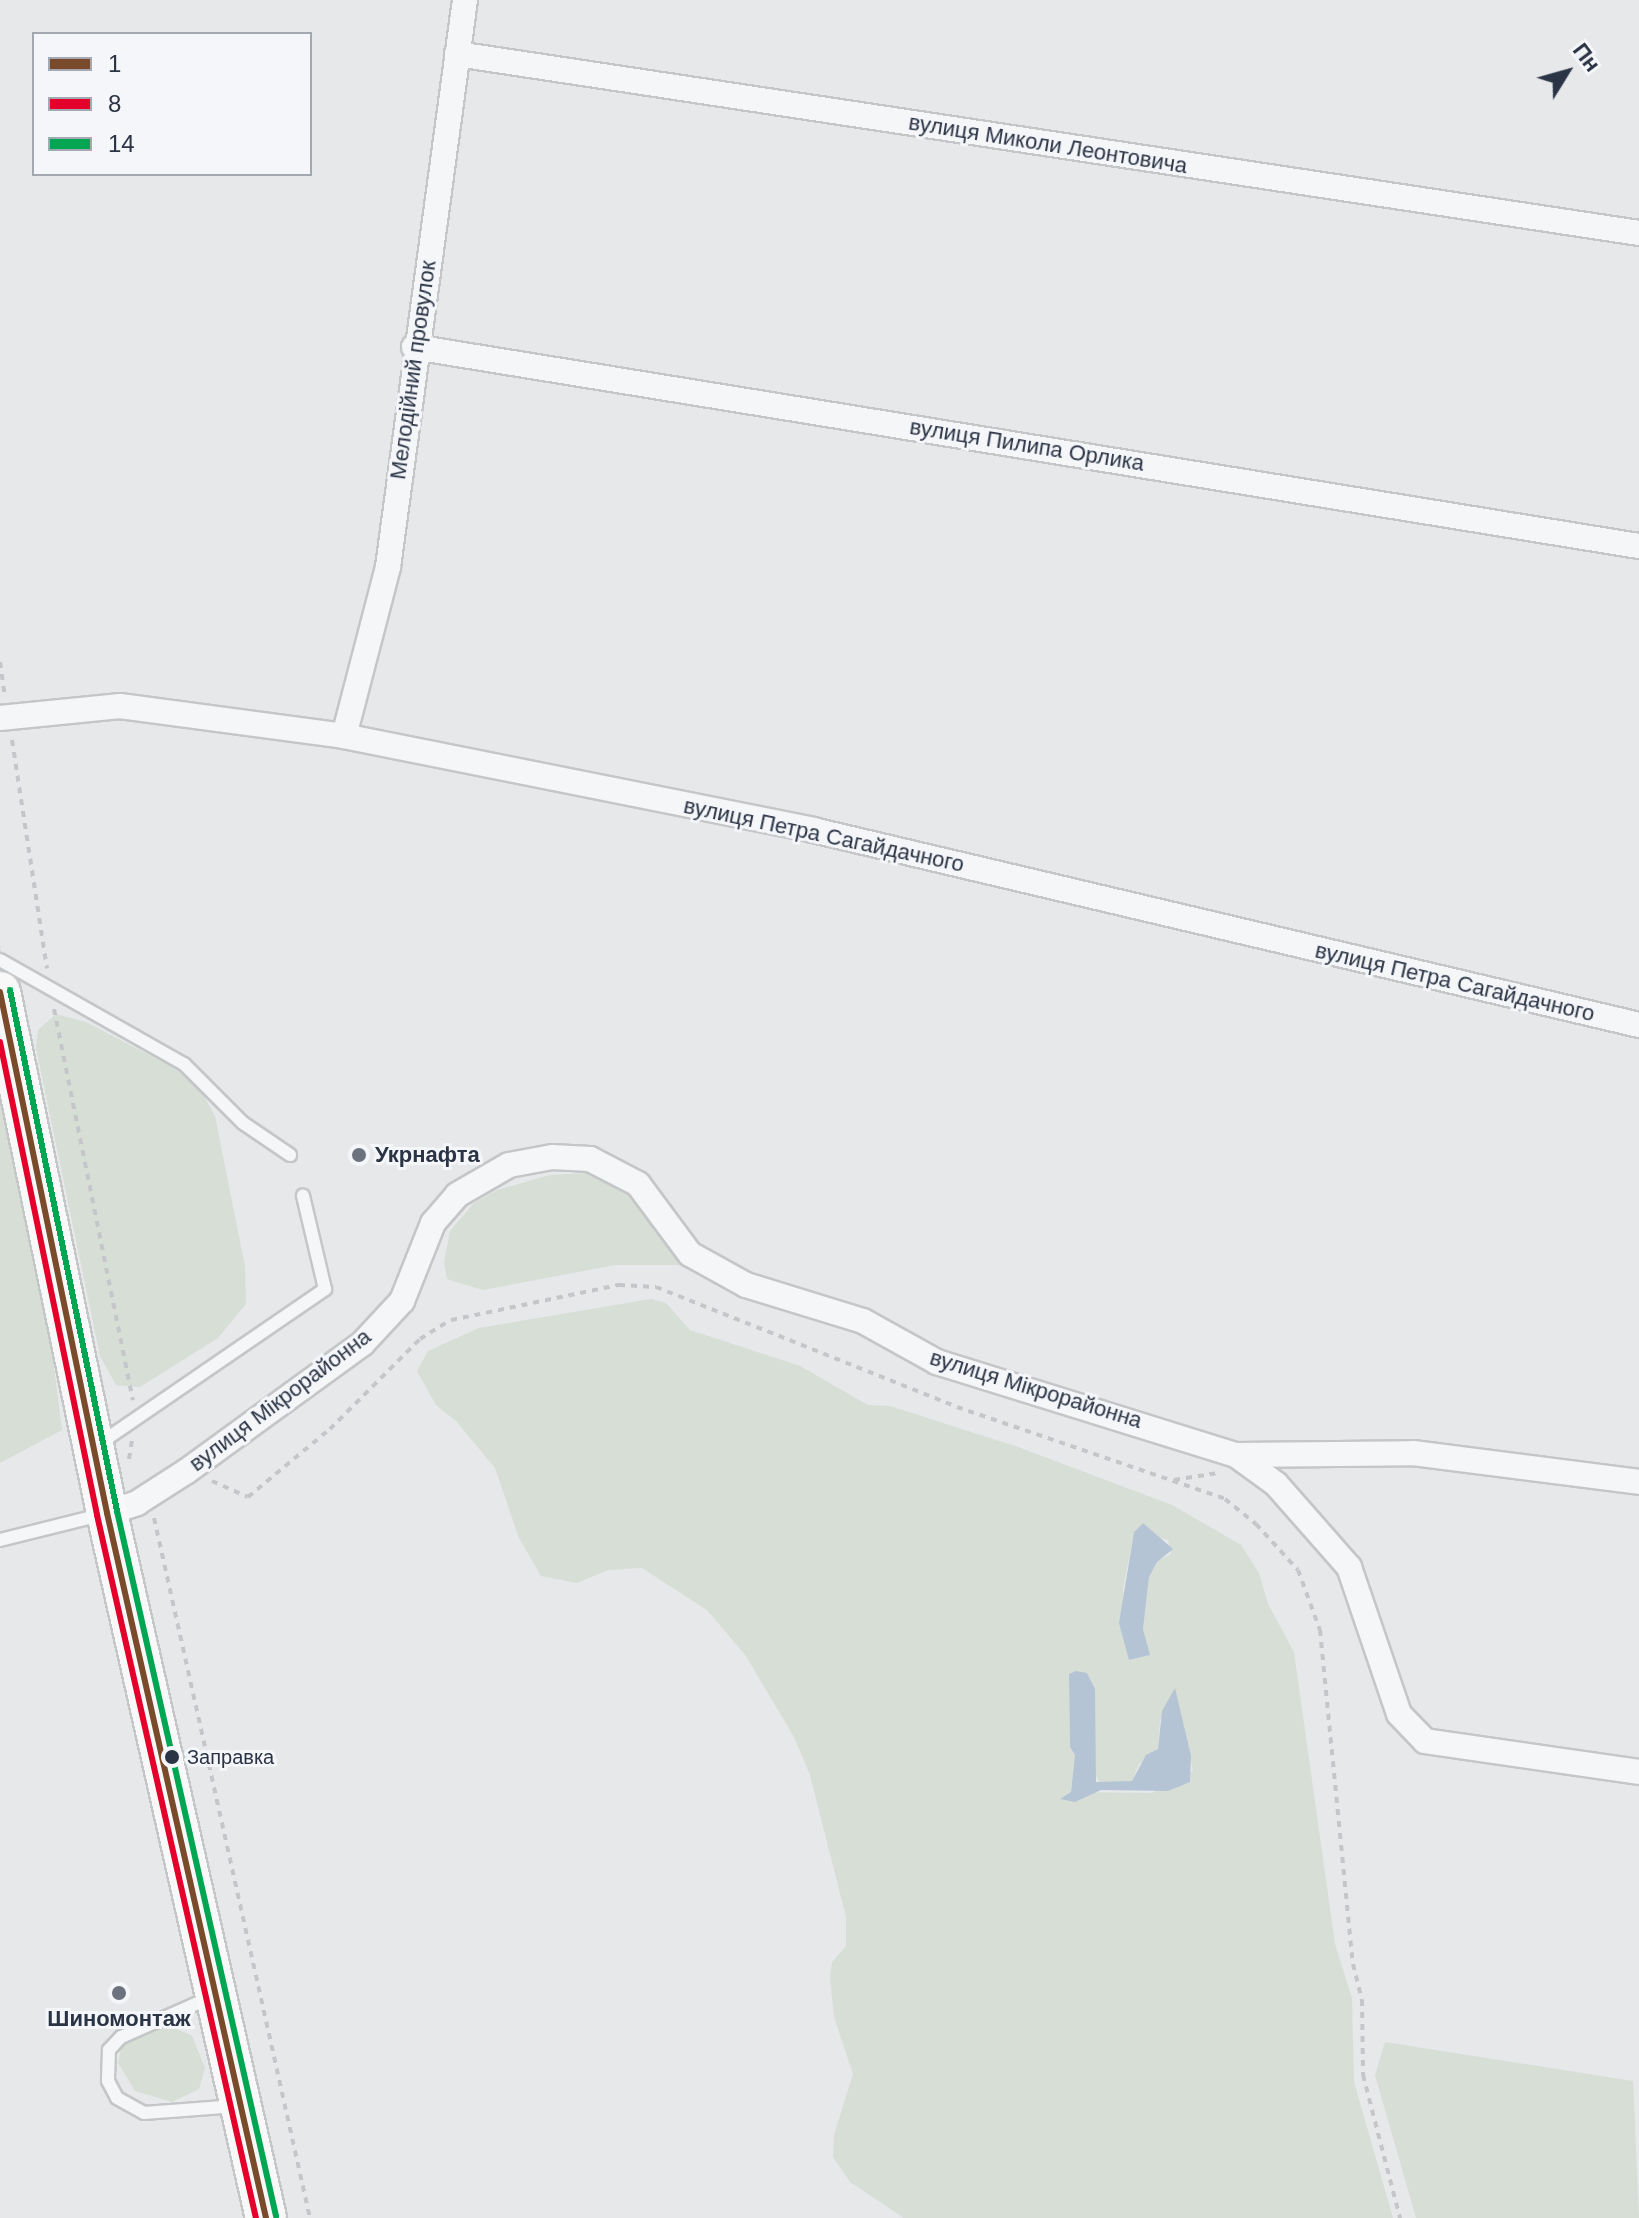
<!DOCTYPE html>
<html>
<head>
<meta charset="utf-8">
<style>
	body { margin:0 }
	#map { position:relative; width:1639px; height:2218px; overflow:hidden; background:#e6e8ea; font-family:Arial,sans-serif }
	div>[style] { position:absolute }
	.green>* { inset:0; background:#d6ded6 }
	.water>* { inset:0; background:#b4c4d5 }
	.path>* { height:4px; margin-top:-2px; transform-origin:0; background:repeating-linear-gradient(90deg,#c5c6ca 0 6px,transparent 0 12px) }
	.roads { filter:drop-shadow(2px 0 #c4c6c8) drop-shadow(-2px 0 #c4c6c8) drop-shadow(0 2px #c4c6c8) drop-shadow(0 -2px #c4c6c8) }
	.service>* { height:12px; margin:-6px; padding:0 6px; transform-origin:6px; border-radius:6px; background:#f5f6f7 }
	.minor>* { height:24px; margin:-12px; padding:0 12px; transform-origin:12px; border-radius:12px; background:#f5f6f7 }
	.trunk>* { height:40px; margin:-20px; padding:0 20px; transform-origin:20px; border-radius:20px; background:#f8f8f8 }
	.bus-1>* { height:6px; margin:-3px; padding:0 3px; transform-origin:3px; border-radius:3px; background:#7a4b2a }
	.bus-2>* { height:6px; margin:-3px; padding:0 3px; transform-origin:3px; border-radius:3px; background:#e4002b }
	.bus-3>* { height:6px; margin:-3px; padding:0 3px; transform-origin:3px; border-radius:3px; background:#00a651 }
	.dots>* { width:22px; height:22px; translate:-50% -50%; box-sizing:border-box; border:4px solid #f4f6f9; border-radius:50% }
	span { translate:-50% -50%; white-space:nowrap; text-align:center; line-height:1.15; -webkit-text-stroke:6px #f4f6f9; paint-order:stroke }
	.bus-label { font-size:20px; color:#2b3445 }
	.left { translate:0 -50%; text-align:left }
	.street-label { font-size:22px; color:#2b3445 }
	.poi-label { font-size:22px; color:#2b3445; font-weight:700 }
	.legend { position:absolute; left:32px; top:32px; width:280px; height:144px; box-sizing:border-box; background:#f4f6f9; border:2px solid #a4a8b1; margin:0; padding:10px 14px; list-style:none; font-size:24px; color:#2b3445 }
	.legend li { display:flex; align-items:center; gap:16px; height:40px }
	.legend b { width:40px; border:2px solid #a4a8b1 }
	.north { position:absolute; left:1527px; top:32px; width:80px; height:80px; -webkit-text-stroke:6px #f4f6f9; paint-order:stroke; rotate:53deg; font-size:22px; font-weight:700; line-height:32px; text-align:center; color:#2b3445 }
	.north::after { content:''; display:block; margin:auto; width:28px; height:36px; background:#2b3445; clip-path:polygon(50% 0,100% 100%,50% 72%,0 100%) }
</style>
</head>
<body>
<div id="map">
	<div class="green">
		<i style="clip-path:polygon(0 944px,62px 1430px,0 1463px)"></i>
		<i style="clip-path:polygon(56px 1014px,86px 1022px,176px 1069px,200px 1089px,215px 1116px,245px 1267px,246px 1304px,218px 1338px,140px 1387px,116px 1385px,100px 1356px,36px 1048px,38px 1030px)"></i>
		<i style="clip-path:polygon(587px 1173px,606px 1178px,634px 1200px,683px 1265px,615px 1265px,483px 1290px,447px 1279px,444px 1262px,450px 1231px,474px 1203px,497px 1190px,550px 1175px)"></i>
		<i style="clip-path:polygon(evenodd,651px 1299px,666px 1303px,690px 1330px,800px 1366px,868px 1405px,890px 1406px,1018px 1447px,1172px 1505px,1241px 1545px,1259px 1573px,1268px 1604px,1294px 1652px,1335px 1944px,1352px 1998px,1354px 2082px,1393px 2218px,904px 2218px,850px 2182px,833px 2157px,834px 2135px,853px 2074px,834px 2017px,830px 1978px,832px 1962px,846px 1946px,846px 1917px,810px 1775px,794px 1737px,746px 1656px,707px 1610px,642px 1568px,608px 1570px,577px 1583px,541px 1576px,519px 1538px,495px 1468px,457px 1422px,436px 1405px,417px 1371px,428px 1351px,479px 1328px,651px 1299px,1143px 1523px,1155px 1536px,1168px 1540px,1171px 1554px,1157px 1561px,1149px 1577px,1143px 1629px,1149px 1655px,1130px 1660px,1123px 1589px,1134px 1532px,1143px 1523px,651px 1299px,1069px 1683px,1095px 1689px,1094px 1770px,1100px 1785px,1132px 1781px,1139px 1764px,1158px 1749px,1160px 1720px,1175px 1690px,1193px 1771px,1152px 1793px,1071px 1792px,1075px 1755px,1070px 1747px,1069px 1683px)"></i>
		<i style="clip-path:polygon(169px 2025px,192px 2036px,205px 2068px,199px 2089px,172px 2102px,135px 2091px,118px 2063px,121px 2048px,130px 2040px)"></i>
		<i style="clip-path:polygon(1385px 2042px,1633px 2081px,1639px 2218px,1416px 2218px,1375px 2075px)"></i>
	</div>
	<div class="water">
		<i style="clip-path:polygon(1143px 1523px,1173px 1549px,1157px 1562px,1149px 1577px,1143px 1629px,1150px 1655px,1129px 1660px,1119px 1623px,1134px 1532px)"></i>
		<i style="clip-path:polygon(1076px 1671px,1087px 1673px,1095px 1689px,1096px 1782px,1132px 1781px,1146px 1755px,1158px 1749px,1162px 1711px,1175px 1688px,1191px 1756px,1190px 1782px,1168px 1791px,1101px 1790px,1075px 1802px,1060px 1799px,1071px 1792px,1075px 1755px,1070px 1747px,1069px 1674px)"></i>
	</div>
	<div class="path">
		<i style="left:0;top:662px;width:34px;rotate:82deg"></i>
		<i style="left:12px;top:740px;width:231px;rotate:81.3deg"></i>
		<i style="left:54px;top:1009px;width:399px;rotate:78.6deg"></i>
		<i style="left:129px;top:1459px;width:19px;rotate:-81deg"></i>
		<i style="left:1174px;top:1480px;width:44px;rotate:-9.2deg"></i>
		<i style="left:212px;top:1481px;width:39px;rotate:24deg"></i>
		<i style="left:248px;top:1497px;width:107px;rotate:-39.7deg"></i>
		<i style="left:330px;top:1429px;width:127px;rotate:-45deg"></i>
		<i style="left:420px;top:1339px;width:36px;rotate:-32deg"></i>
		<i style="left:451px;top:1320px;width:172px;rotate:-11.8deg"></i>
		<i style="left:619px;top:1285px;width:37px;rotate:3deg"></i>
		<i style="left:656px;top:1287px;width:324px;rotate:21.7deg"></i>
		<i style="left:957px;top:1407px;width:283px;rotate:18.9deg"></i>
		<i style="left:1225px;top:1499px;width:40px;rotate:39deg"></i>
		<i style="left:1256px;top:1524px;width:62px;rotate:47.6deg"></i>
		<i style="left:1298px;top:1570px;width:64px;rotate:69.9deg"></i>
		<i style="left:1320px;top:1630px;width:336px;rotate:84.4deg"></i>
		<i style="left:1353px;top:1964px;width:37px;rotate:76deg"></i>
		<i style="left:1362px;top:2000px;width:75px;rotate:89.2deg"></i>
		<i style="left:1363px;top:2075px;width:148px;rotate:75.5deg"></i>
		<i style="left:154px;top:1518px;width:717px;rotate:77.44deg"></i>
	</div>
	<div class="roads">
		<div class="service">
			<i style="left:0;top:960px;width:211px;rotate:29.5deg"></i>
			<i style="left:184px;top:1064px;width:83px;rotate:45deg"></i>
			<i style="left:243px;top:1123px;width:57px;rotate:34.2deg"></i>
			<i style="left:99px;top:1444px;width:274px;rotate:-34.4deg"></i>
			<i style="left:325px;top:1289px;width:96px;rotate:-103.3deg"></i>
			<i style="left:0;top:1540px;width:107px;rotate:-14deg"></i>
			<i style="left:209px;top:1998px;width:96px;rotate:156.1deg"></i>
			<i style="left:121px;top:2037px;width:18px;rotate:133deg"></i>
			<i style="left:109px;top:2050px;width:31px;rotate:92deg"></i>
			<i style="left:108px;top:2081px;width:19px;rotate:62deg"></i>
			<i style="left:117px;top:2098px;width:31px;rotate:29deg"></i>
			<i style="left:144px;top:2113px;width:93px;rotate:-4.3deg"></i>
		</div>
		<div class="minor">
			<i style="left:457px;top:54px;width:1195px;rotate:8.61deg"></i>
			<i style="left:414px;top:347px;width:1241px;rotate:9.23deg"></i>
			<i style="left:0;top:718px;width:121px;rotate:-5.7deg"></i>
			<i style="left:120px;top:706px;width:226px;rotate:7.6deg"></i>
			<i style="left:344px;top:736px;width:478px;rotate:11.3deg"></i>
			<i style="left:813px;top:830px;width:849px;rotate:13.28deg"></i>
			<i style="left:344px;top:736px;width:175px;rotate:-75.4deg"></i>
			<i style="left:388px;top:567px;width:572px;rotate:-82.27deg"></i>
			<i style="left:1236px;top:1455px;width:49px;rotate:35.9deg"></i>
			<i style="left:1276px;top:1484px;width:111px;rotate:48.7deg"></i>
			<i style="left:1349px;top:1567px;width:155px;rotate:71.2deg"></i>
			<i style="left:1399px;top:1714px;width:37px;rotate:46deg"></i>
			<i style="left:1425px;top:1741px;width:216px;rotate:8.2deg"></i>
			<i style="left:107px;top:1513px;width:32px;rotate:-18deg"></i>
			<i style="left:137px;top:1503px;width:59px;rotate:-32.6deg"></i>
			<i style="left:187px;top:1471px;width:216px;rotate:-36deg"></i>
			<i style="left:362px;top:1344px;width:59px;rotate:-47.1deg"></i>
			<i style="left:402px;top:1301px;width:84px;rotate:-68.3deg"></i>
			<i style="left:433px;top:1223px;width:37px;rotate:-49deg"></i>
			<i style="left:457px;top:1195px;width:60px;rotate:-30deg"></i>
			<i style="left:509px;top:1165px;width:44px;rotate:-10.5deg"></i>
			<i style="left:552px;top:1157px;width:38px;rotate:3deg"></i>
			<i style="left:590px;top:1159px;width:54px;rotate:27.5deg"></i>
			<i style="left:638px;top:1184px;width:87px;rotate:53.4deg"></i>
			<i style="left:690px;top:1254px;width:64px;rotate:29deg"></i>
			<i style="left:746px;top:1285px;width:122px;rotate:17.1deg"></i>
			<i style="left:863px;top:1321px;width:85px;rotate:29deg"></i>
			<i style="left:937px;top:1362px;width:313px;rotate:17.3deg"></i>
			<i style="left:1236px;top:1455px;width:177px;rotate:-0.6deg"></i>
			<i style="left:1413px;top:1453px;width:228px;rotate:7.3deg"></i>
		</div>
		<div class="trunk">
			<i style="left:0;top:992px;width:532px;rotate:78.39deg"></i>
			<i style="left:107px;top:1513px;width:723px;rotate:77.29deg"></i>
		</div>
	</div>
	<div class="bus-1">
		<i style="left:0;top:992px;width:532px;rotate:78.39deg"></i>
		<i style="left:107px;top:1513px;width:723px;rotate:77.29deg"></i>
	</div>
	<div class="bus-2">
		<i style="left:0;top:1042px;width:483px;rotate:78.4deg"></i>
		<i style="left:97px;top:1515px;width:721px;rotate:77.26deg"></i>
	</div>
	<div class="bus-3">
		<i style="left:10px;top:990px;width:532px;rotate:78.39deg"></i>
		<i style="left:117px;top:1511px;width:723px;rotate:77.29deg"></i>
	</div>
	<div class="dots">
		<i style="left:359px;top:1155px;background:#6c737f"></i>
		<i style="left:172px;top:1757px;background:#2b3445"></i>
		<i style="left:119px;top:1993px;background:#6c737f"></i>
	</div>
	<div class="bus-label">
		<span class="left" style="left:187px;top:1757px">Заправка</span>
	</div>
	<div class="street-label">
		<span style="left:1048px;top:144px;rotate:9deg">вулиця Миколи Леонтовича</span>
		<span style="left:413px;top:370px;rotate:-82deg">Мелодійний провулок</span>
		<span style="left:1027px;top:445px;rotate:9deg">вулиця Пилипа Орлика</span>
		<span style="left:824px;top:835px;rotate:12deg">вулиця Петра Сагайдачного</span>
		<span style="left:1455px;top:982px;rotate:13deg">вулиця Петра Сагайдачного</span>
		<span style="left:1036px;top:1389px;rotate:17deg">вулиця Мікрорайонна</span>
		<span style="left:280px;top:1400px;rotate:-37deg">вулиця Мікрорайонна</span>
	</div>
	<div class="poi-label">
		<span class="left" style="left:375px;top:1155px">Укрнафта</span>
		<span style="left:119px;top:2019px">Шиномонтаж</span>
	</div>
	<ul class="legend">
	<li><b style="height:10px;background:#7a4b2a"></b>1</li>
	<li><b style="height:10px;background:#e4002b"></b>8</li>
	<li><b style="height:10px;background:#00a651"></b>14</li>
	</ul>
	<div class="north">Пн</div>
</div>
</body>
</html>
